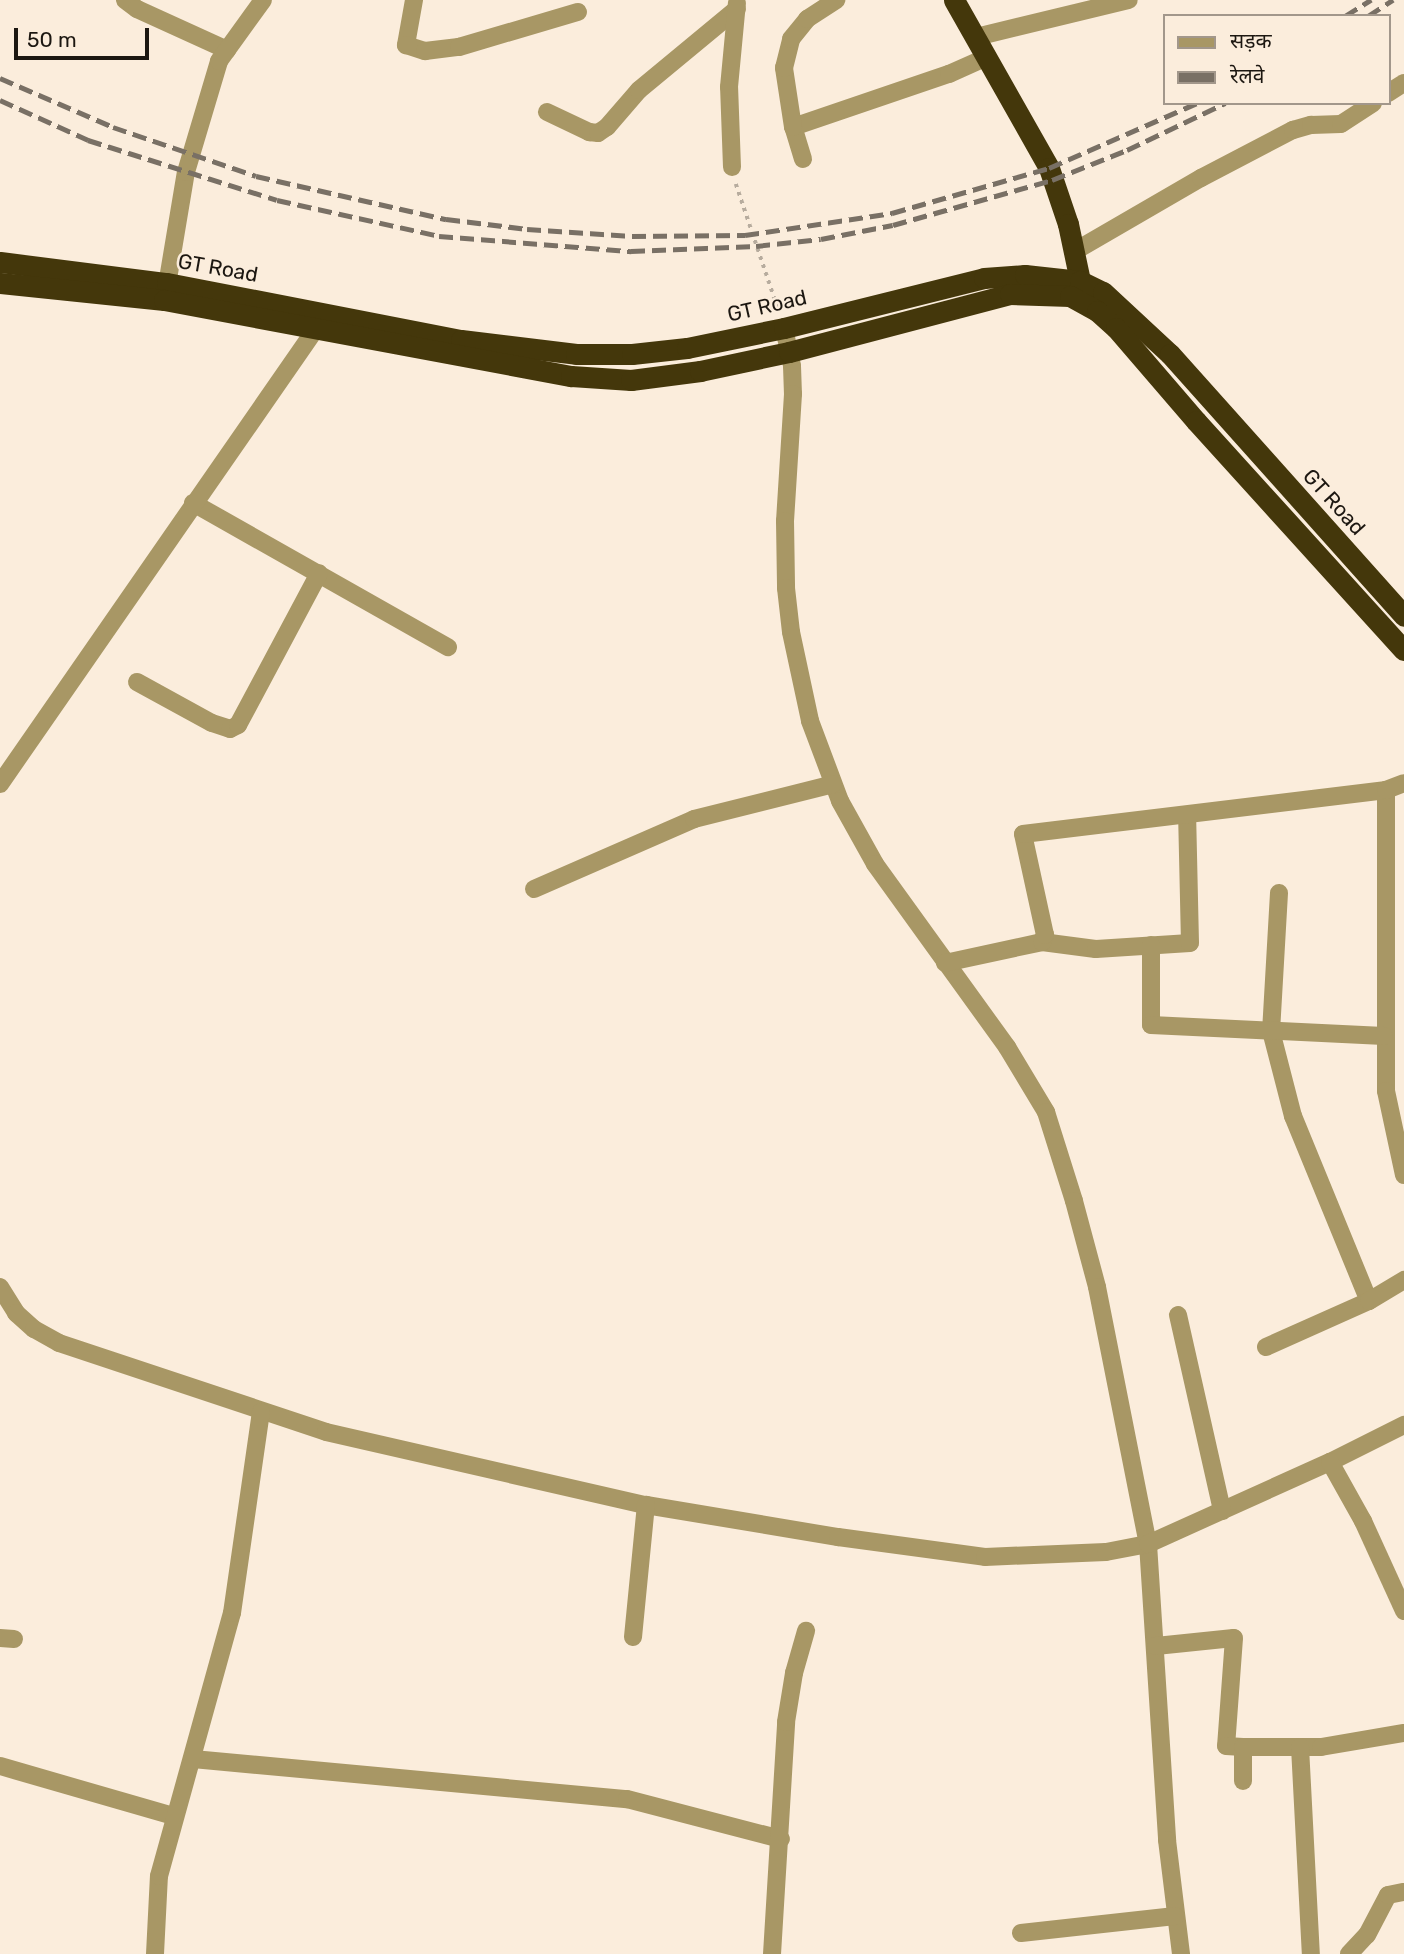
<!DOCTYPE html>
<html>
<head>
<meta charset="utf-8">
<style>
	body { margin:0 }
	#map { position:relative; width:1404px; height:1954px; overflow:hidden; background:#fbeddc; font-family:Rubik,"Noto Sans Devanagari",sans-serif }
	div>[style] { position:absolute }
	.path>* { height:3.5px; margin-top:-1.75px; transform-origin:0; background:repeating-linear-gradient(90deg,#b7ac9e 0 3.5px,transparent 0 8.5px) }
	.minor>* { height:18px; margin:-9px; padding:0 9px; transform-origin:9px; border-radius:9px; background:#a89765 }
	.highway>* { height:21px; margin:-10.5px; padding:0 10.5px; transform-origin:10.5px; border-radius:10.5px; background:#44370b }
	.rail>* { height:5px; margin-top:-2.5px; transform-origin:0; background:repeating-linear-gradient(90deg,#797065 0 14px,transparent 0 21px) }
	span { translate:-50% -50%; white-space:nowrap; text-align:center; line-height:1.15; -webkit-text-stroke:5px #fbeddc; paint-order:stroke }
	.street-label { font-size:21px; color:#1c1711 }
	.legend { position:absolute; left:1163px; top:14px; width:228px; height:91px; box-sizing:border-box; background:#fbeddc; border:2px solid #a2978b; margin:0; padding:9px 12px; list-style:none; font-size:21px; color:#1c1711 }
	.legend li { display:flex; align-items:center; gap:14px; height:35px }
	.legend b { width:35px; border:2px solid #a2978b }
	.scale { position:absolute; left:14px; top:28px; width:135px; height:32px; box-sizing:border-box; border:4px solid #1c1711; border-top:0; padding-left:9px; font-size:21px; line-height:24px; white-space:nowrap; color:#1c1711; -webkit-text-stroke:5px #fbeddc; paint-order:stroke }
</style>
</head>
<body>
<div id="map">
	<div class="path">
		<i style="left:736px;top:184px;width:132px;rotate:71.4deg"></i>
	</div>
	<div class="minor">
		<i style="left:125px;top:0;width:15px;rotate:37deg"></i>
		<i style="left:137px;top:9px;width:99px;rotate:24.5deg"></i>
		<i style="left:414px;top:0;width:46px;rotate:100.1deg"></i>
		<i style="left:406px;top:45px;width:20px;rotate:18deg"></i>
		<i style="left:425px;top:51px;width:34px;rotate:-7deg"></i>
		<i style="left:459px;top:47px;width:124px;rotate:-16.4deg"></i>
		<i style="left:976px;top:37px;width:157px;rotate:-13.6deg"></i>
		<i style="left:1388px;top:93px;width:19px;rotate:-32deg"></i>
		<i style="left:547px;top:112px;width:47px;rotate:25.5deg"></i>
		<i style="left:589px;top:132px;width:9px;rotate:6deg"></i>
		<i style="left:598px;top:133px;width:11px;rotate:-34deg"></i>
		<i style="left:607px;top:127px;width:49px;rotate:-49.1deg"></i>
		<i style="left:639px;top:90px;width:127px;rotate:-39.6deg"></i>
		<i style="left:793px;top:127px;width:165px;rotate:-18.8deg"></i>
		<i style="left:949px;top:74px;width:42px;rotate:-24.1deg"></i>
		<i style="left:803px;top:159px;width:34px;rotate:-107deg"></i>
		<i style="left:793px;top:127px;width:60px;rotate:-98.7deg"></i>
		<i style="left:784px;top:68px;width:30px;rotate:-76deg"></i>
		<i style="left:791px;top:39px;width:26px;rotate:-51deg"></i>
		<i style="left:807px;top:19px;width:35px;rotate:-33deg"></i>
		<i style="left:732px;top:167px;width:80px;rotate:-92.1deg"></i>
		<i style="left:729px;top:87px;width:84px;rotate:-84.6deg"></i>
		<i style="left:1075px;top:251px;width:146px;rotate:-30.1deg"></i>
		<i style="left:1201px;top:178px;width:104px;rotate:-27.6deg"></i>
		<i style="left:1293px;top:130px;width:19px;rotate:-16deg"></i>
		<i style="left:1311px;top:125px;width:30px;rotate:-2deg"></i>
		<i style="left:1341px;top:124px;width:38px;rotate:-33deg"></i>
		<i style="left:165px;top:297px;width:127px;rotate:-80.5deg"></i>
		<i style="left:186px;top:172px;width:116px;rotate:-73.4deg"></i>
		<i style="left:219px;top:61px;width:75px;rotate:-54.2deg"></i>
		<i style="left:784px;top:328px;width:39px;rotate:78deg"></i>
		<i style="left:792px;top:366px;width:28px;rotate:88deg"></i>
		<i style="left:793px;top:394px;width:127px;rotate:93.6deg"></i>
		<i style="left:785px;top:521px;width:67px;rotate:89.1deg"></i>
		<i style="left:786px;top:588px;width:44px;rotate:83.5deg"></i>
		<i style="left:791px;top:632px;width:91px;rotate:77.9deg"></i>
		<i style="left:810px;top:721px;width:85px;rotate:69.4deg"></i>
		<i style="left:840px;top:801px;width:72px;rotate:60.9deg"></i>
		<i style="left:875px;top:864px;width:226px;rotate:54.2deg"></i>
		<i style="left:1007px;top:1047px;width:76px;rotate:59deg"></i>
		<i style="left:1046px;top:1112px;width:93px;rotate:72.5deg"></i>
		<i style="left:1074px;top:1201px;width:89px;rotate:75deg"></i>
		<i style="left:1097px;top:1287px;width:262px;rotate:78.8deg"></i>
		<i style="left:1148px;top:1544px;width:297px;rotate:86.3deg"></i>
		<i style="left:1167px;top:1840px;width:115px;rotate:83deg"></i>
		<i style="left:193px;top:503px;width:293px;rotate:29.5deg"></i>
		<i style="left:137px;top:682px;width:85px;rotate:28.7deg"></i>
		<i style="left:212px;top:723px;width:19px;rotate:18deg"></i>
		<i style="left:230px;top:729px;width:9px;rotate:-27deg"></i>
		<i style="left:238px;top:725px;width:172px;rotate:-61.9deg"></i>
		<i style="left:0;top:784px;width:556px;rotate:-55.25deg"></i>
		<i style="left:1386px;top:790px;width:301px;rotate:90deg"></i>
		<i style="left:1386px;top:1091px;width:86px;rotate:77.9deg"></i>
		<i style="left:534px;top:889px;width:175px;rotate:-23.6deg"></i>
		<i style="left:694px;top:819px;width:143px;rotate:-14.1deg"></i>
		<i style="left:1279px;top:893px;width:138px;rotate:93.3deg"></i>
		<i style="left:1271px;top:1031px;width:88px;rotate:75.5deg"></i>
		<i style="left:1293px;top:1116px;width:200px;rotate:67.7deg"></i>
		<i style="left:1042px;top:942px;width:54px;rotate:7.4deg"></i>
		<i style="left:1096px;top:949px;width:94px;rotate:-3.7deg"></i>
		<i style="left:1190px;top:943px;width:128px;rotate:-91.3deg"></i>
		<i style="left:1151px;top:945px;width:80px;rotate:90deg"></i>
		<i style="left:1151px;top:1025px;width:233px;rotate:2.7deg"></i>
		<i style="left:945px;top:963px;width:99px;rotate:-12.2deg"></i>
		<i style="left:1042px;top:942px;width:8px;rotate:-67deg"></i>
		<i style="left:1045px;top:935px;width:103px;rotate:-102.3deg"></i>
		<i style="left:1023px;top:834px;width:366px;rotate:-6.9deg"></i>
		<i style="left:1386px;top:790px;width:19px;rotate:-21deg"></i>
		<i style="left:0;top:1287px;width:31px;rotate:58deg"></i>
		<i style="left:16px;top:1313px;width:24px;rotate:42deg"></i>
		<i style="left:34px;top:1329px;width:29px;rotate:29deg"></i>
		<i style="left:59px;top:1343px;width:281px;rotate:18.4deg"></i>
		<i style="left:326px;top:1432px;width:328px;rotate:12.9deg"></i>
		<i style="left:646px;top:1505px;width:195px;rotate:9.5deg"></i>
		<i style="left:838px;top:1537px;width:148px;rotate:7.7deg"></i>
		<i style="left:985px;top:1557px;width:121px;rotate:-2.4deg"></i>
		<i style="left:1106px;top:1552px;width:43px;rotate:-10.8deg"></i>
		<i style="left:1148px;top:1544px;width:200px;rotate:-24.3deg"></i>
		<i style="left:1330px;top:1462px;width:83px;rotate:-26.6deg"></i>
		<i style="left:1178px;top:1315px;width:201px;rotate:77.3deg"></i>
		<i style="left:1266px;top:1347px;width:113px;rotate:-24.1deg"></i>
		<i style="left:1369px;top:1301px;width:41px;rotate:-31deg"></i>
		<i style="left:1330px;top:1462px;width:68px;rotate:60.8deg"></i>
		<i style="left:1363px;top:1521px;width:99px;rotate:65.5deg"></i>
		<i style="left:633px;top:1637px;width:133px;rotate:-84.4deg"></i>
		<i style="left:0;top:1638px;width:14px;rotate:4deg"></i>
		<i style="left:1156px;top:1646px;width:78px;rotate:-5.9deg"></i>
		<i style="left:1234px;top:1638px;width:108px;rotate:94.2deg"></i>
		<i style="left:1226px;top:1746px;width:17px;rotate:3deg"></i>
		<i style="left:1243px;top:1747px;width:34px;rotate:90deg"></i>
		<i style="left:1243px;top:1747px;width:78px"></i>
		<i style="left:1321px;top:1747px;width:84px;rotate:-9.6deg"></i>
		<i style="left:1300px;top:1747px;width:207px;rotate:87deg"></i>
		<i style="left:193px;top:1759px;width:436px;rotate:5.3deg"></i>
		<i style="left:627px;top:1799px;width:159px;rotate:14.6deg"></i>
		<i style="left:0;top:1766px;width:180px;rotate:16.1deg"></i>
		<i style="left:1021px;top:1933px;width:155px;rotate:-6.3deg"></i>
		<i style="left:155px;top:1954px;width:78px;rotate:-87.1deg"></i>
		<i style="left:159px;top:1876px;width:273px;rotate:-74.5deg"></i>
		<i style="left:232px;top:1613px;width:203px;rotate:-81.8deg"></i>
		<i style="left:772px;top:1954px;width:232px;rotate:-86.5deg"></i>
		<i style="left:786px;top:1722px;width:50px;rotate:-80.7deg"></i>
		<i style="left:794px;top:1673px;width:44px;rotate:-74.1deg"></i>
		<i style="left:1349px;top:1954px;width:26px;rotate:-47deg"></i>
		<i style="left:1367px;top:1935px;width:45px;rotate:-62.3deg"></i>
		<i style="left:1388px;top:1895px;width:16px;rotate:-11deg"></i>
	</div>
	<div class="highway">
		<i style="left:954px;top:0;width:193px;rotate:60.5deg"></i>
		<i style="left:1049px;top:168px;width:59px;rotate:71.3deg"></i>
		<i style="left:1068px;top:224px;width:58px;rotate:78.1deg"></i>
		<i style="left:0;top:262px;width:168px;rotate:7.2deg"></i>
		<i style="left:167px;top:283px;width:299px;rotate:11deg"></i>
		<i style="left:461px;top:340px;width:116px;rotate:6.9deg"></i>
		<i style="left:576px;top:354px;width:56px"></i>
		<i style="left:632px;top:354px;width:55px;rotate:-6.2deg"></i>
		<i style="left:687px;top:348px;width:99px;rotate:-11.7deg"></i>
		<i style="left:784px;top:328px;width:206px;rotate:-14deg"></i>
		<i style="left:984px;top:278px;width:41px;rotate:-4.2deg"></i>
		<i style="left:1025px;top:275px;width:55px;rotate:6.2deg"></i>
		<i style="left:1080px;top:281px;width:25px;rotate:26deg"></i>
		<i style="left:1103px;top:292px;width:91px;rotate:42.8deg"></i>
		<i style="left:1170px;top:354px;width:351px;rotate:48.2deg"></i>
		<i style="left:0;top:283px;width:165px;rotate:5.9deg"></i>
		<i style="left:164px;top:300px;width:414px;rotate:10.6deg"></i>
		<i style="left:571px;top:376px;width:60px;rotate:3.8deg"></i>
		<i style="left:631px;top:380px;width:70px;rotate:-7.4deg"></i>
		<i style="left:700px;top:371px;width:91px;rotate:-12.1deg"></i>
		<i style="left:789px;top:352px;width:228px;rotate:-14.7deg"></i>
		<i style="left:1010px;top:294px;width:60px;rotate:1.9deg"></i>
		<i style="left:1070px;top:296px;width:31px;rotate:29deg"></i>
		<i style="left:1097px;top:311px;width:25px;rotate:42deg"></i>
		<i style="left:1116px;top:328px;width:123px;rotate:49.3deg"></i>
		<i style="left:1196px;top:421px;width:309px;rotate:47.8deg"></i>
	</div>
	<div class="rail">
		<i style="left:1345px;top:16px;width:31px;rotate:-32deg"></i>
		<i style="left:1368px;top:16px;width:30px;rotate:-33deg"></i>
		<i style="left:0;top:78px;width:123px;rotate:23.4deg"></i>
		<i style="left:113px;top:127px;width:151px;rotate:18.9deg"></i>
		<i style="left:256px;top:176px;width:195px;rotate:12.8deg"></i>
		<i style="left:446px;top:219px;width:82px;rotate:7deg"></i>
		<i style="left:527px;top:229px;width:105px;rotate:3.8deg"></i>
		<i style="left:632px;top:236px;width:113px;rotate:-0.5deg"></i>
		<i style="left:745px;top:235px;width:149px;rotate:-8.5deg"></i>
		<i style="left:892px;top:213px;width:163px;rotate:-16deg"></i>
		<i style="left:1049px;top:168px;width:162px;rotate:-23.7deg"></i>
		<i style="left:0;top:100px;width:97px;rotate:24.4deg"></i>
		<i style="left:88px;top:140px;width:198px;rotate:17.6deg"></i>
		<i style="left:277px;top:200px;width:166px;rotate:12.5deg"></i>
		<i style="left:439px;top:236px;width:193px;rotate:4.5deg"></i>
		<i style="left:631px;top:251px;width:125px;rotate:-2.3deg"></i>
		<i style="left:756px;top:246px;width:65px;rotate:-6.1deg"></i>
		<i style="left:821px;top:239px;width:73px;rotate:-11deg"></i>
		<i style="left:893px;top:225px;width:165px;rotate:-15.8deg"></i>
		<i style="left:1052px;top:180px;width:81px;rotate:-21.8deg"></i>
		<i style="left:1127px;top:150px;width:109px;rotate:-25.6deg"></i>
	</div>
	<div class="street-label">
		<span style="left:218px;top:268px;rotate:10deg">GT Road</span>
		<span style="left:767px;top:306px;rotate:-13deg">GT Road</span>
		<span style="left:1334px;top:502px;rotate:48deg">GT Road</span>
	</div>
	<ul class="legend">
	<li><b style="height:9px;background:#a89765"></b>सड़क</li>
	<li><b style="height:9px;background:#797065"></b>रेलवे</li>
	</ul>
	<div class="scale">50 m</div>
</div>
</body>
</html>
